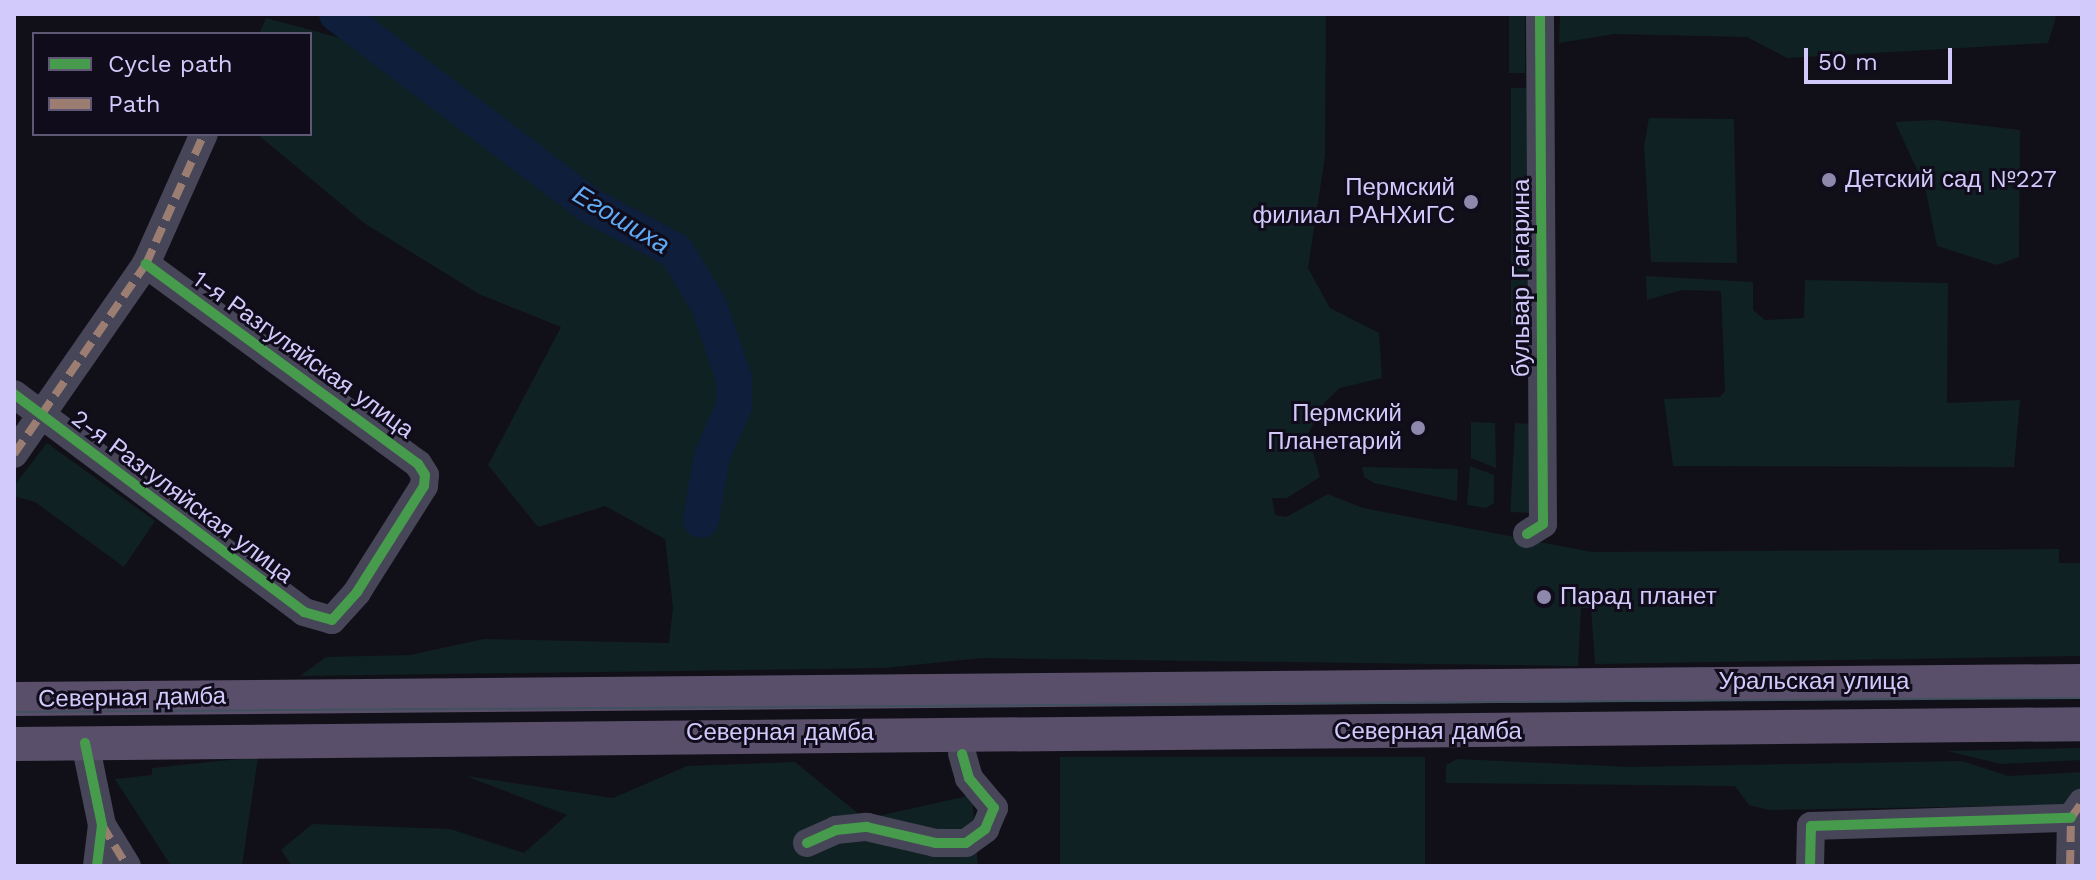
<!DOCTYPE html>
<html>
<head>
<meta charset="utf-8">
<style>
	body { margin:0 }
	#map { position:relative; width:2096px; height:880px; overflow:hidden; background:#111018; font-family:"Work Sans",sans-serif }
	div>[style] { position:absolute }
	.green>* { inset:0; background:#102123; transform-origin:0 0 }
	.river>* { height:36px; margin:-18px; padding:0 18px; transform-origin:18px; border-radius:18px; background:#0f1e3a }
	.minor>* { height:28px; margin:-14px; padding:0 14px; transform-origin:14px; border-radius:14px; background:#474558 }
	.major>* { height:34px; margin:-17px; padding:0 17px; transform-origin:17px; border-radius:17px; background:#5a4f6a }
	.tram>* { height:2px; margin:-1px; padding:0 1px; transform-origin:1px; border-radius:1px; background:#41515f }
	.quiet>* { height:8px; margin-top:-4px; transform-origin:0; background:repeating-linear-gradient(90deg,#9b7d72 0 16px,transparent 0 24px) }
	.cycleway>* { height:10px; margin:-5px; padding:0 5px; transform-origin:5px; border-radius:5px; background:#469c4c }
	.dots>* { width:22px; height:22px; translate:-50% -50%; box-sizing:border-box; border:4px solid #100c1b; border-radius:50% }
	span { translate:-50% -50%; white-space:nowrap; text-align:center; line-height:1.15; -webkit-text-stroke:6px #100c1b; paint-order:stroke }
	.poi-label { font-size:24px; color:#d2cafb }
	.left { translate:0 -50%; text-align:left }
	.right { translate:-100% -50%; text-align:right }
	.street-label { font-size:24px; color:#d2cafb }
	.water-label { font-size:26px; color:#60a9f3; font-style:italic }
	.frame { position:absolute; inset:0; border:16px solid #d2cafb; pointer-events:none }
	.legend { position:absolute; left:32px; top:32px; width:280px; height:104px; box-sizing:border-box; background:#100c1b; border:2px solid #5e5875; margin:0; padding:10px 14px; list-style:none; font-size:24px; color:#d2cafb }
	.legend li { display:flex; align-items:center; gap:16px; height:40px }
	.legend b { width:40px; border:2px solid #5e5875 }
	.scale { position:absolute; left:1804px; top:48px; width:148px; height:36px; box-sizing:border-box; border:4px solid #d2cafb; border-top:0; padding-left:10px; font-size:24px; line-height:28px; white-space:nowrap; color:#d2cafb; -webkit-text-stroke:6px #100c1b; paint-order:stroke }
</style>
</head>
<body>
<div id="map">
	<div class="green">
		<i style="clip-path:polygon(356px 14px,1326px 14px,1325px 156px,1308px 268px,1330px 308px,1379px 333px,1382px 378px,1340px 388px,1325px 402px,1308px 434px,1320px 477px,1287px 498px,1272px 498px,1275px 515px,1286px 517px,1328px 494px,1363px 508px,1592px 552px,2059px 549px,2059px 563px,2082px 563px,2082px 656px,1595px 664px,1591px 608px,1581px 608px,1578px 666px,982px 658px,884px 668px,300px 676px,326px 657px,410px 655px,484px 639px,669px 643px,673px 607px,665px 539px,605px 506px,538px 527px,488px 465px,561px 327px,479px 294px,364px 223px,257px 134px,310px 134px,310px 34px,259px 34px,266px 18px,340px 38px)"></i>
		<i style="left:1509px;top:14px;width:16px;height:59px"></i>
		<i style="clip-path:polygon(1560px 14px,2050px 14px,2056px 17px,2048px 43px,1787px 58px,1747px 37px,1614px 34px,1559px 43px)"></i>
		<i style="left:1511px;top:88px;width:16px;height:238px"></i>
		<i style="clip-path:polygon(1649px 118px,1734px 119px,1737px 263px,1651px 262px,1644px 146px)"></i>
		<i style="clip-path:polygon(1935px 120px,2020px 130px,2019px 257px,1997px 265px,1937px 246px,1925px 187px,1895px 122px)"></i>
		<i style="clip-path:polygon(1646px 276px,1753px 282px,1753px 310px,1765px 320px,1804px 318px,1805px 280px,1948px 283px,1947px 403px,2020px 400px,2014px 467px,1673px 466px,1664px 399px,1720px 397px,1725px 391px,1721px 291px,1682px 290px,1647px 300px)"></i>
		<i style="clip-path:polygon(1471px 422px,1495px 423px,1496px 468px,1471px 458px)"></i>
		<i style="left:1515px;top:423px;width:20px;height:89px;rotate:3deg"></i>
		<i style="clip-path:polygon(47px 443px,155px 521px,124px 567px,35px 502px,14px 496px,14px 486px)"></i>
		<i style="clip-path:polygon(1470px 466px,1494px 475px,1494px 503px,1486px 508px,1467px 505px)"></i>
		<i style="clip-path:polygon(1362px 467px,1458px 469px,1457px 501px,1374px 483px,1364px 477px)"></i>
		<i style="clip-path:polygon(2082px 748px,2082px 760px,2001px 764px,1947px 751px)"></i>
		<i style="clip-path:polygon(258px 757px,242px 866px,171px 866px,115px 779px,152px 775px,152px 768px)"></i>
		<i style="left:1425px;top:757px;width:109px;height:365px;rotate:90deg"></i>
		<i style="clip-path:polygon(1457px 759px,1629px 767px,1962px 761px,2008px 776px,2082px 772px,2082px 789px,2071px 805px,1769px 810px,1749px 805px,1735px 786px,1446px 783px,1446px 765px)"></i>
		<i style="clip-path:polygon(795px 762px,865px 819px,972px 795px,978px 866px,292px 866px,281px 850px,312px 824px,450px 829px,524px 853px,567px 815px,466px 776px,613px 798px,687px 766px)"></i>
	</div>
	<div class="river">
		<i style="left:337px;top:14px;width:318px;rotate:37.1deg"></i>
		<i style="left:591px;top:206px;width:96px;rotate:27.9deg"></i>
		<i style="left:676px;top:251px;width:63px;rotate:58.6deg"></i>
		<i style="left:709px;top:305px;width:78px;rotate:71.3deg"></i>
		<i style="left:734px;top:379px;width:27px;rotate:90deg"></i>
		<i style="left:734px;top:406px;width:55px;rotate:113.7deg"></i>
		<i style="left:712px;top:456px;width:65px;rotate:99.8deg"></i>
	</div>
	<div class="minor">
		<i style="left:14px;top:394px;width:363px;rotate:36.9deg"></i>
		<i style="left:304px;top:612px;width:29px;rotate:16deg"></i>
		<i style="left:332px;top:620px;width:38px;rotate:-48deg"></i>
		<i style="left:357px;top:592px;width:125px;rotate:-57.7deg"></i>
		<i style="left:424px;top:486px;width:11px;rotate:-85deg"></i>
		<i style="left:425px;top:475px;width:13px;rotate:-122deg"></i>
		<i style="left:418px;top:464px;width:338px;rotate:-143.7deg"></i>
		<i style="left:14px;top:454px;width:231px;rotate:-55.2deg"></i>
		<i style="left:146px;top:264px;width:142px;rotate:-66deg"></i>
		<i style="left:1527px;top:534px;width:19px;rotate:-32deg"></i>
		<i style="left:1543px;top:524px;width:510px;rotate:-90.34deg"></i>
		<i style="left:85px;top:743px;width:84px;rotate:78.3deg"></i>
		<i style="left:102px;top:825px;width:41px;rotate:97deg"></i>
		<i style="left:102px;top:825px;width:48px;rotate:58.6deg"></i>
		<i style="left:807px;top:843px;width:32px;rotate:-24deg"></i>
		<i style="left:836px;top:830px;width:31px;rotate:-6deg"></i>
		<i style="left:867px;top:827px;width:70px;rotate:13.2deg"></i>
		<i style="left:935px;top:843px;width:31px"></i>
		<i style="left:966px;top:843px;width:24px;rotate:-36deg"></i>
		<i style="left:985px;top:829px;width:23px;rotate:-67deg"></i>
		<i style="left:994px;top:808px;width:39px;rotate:-130deg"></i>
		<i style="left:969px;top:778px;width:25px;rotate:-106deg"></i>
		<i style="left:1810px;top:866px;width:40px;rotate:-88.6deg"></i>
		<i style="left:1811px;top:826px;width:260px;rotate:-1.8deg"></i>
		<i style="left:2070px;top:866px;width:48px;rotate:-88.8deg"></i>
		<i style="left:2071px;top:818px;width:19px;rotate:-55deg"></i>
	</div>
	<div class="major">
		<i style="left:14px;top:699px;width:2068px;rotate:-0.5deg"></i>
		<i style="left:14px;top:744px;width:2068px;rotate:-0.55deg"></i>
	</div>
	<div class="tram">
		<i style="left:14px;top:712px;width:2068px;rotate:-0.39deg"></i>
	</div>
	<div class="quiet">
		<i style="left:14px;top:454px;width:231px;rotate:-55.2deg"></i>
		<i style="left:146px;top:264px;width:142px;rotate:-66deg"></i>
		<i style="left:102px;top:825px;width:48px;rotate:58.6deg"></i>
		<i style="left:2070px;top:866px;width:48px;rotate:-88.8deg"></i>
		<i style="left:2071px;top:818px;width:19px;rotate:-55deg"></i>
	</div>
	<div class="cycleway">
		<i style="left:14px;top:394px;width:363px;rotate:36.9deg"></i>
		<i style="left:304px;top:612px;width:29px;rotate:16deg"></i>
		<i style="left:332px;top:620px;width:38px;rotate:-48deg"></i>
		<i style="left:357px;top:592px;width:125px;rotate:-57.7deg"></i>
		<i style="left:424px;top:486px;width:11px;rotate:-85deg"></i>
		<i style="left:425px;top:475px;width:13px;rotate:-122deg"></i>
		<i style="left:418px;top:464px;width:338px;rotate:-143.7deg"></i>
		<i style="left:1527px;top:534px;width:19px;rotate:-32deg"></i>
		<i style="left:1543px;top:524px;width:510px;rotate:-90.34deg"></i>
		<i style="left:85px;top:743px;width:84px;rotate:78.3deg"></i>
		<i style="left:102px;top:825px;width:41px;rotate:97deg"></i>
		<i style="left:807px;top:843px;width:32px;rotate:-24deg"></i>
		<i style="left:836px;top:830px;width:31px;rotate:-6deg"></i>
		<i style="left:867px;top:827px;width:70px;rotate:13.2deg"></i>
		<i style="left:935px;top:843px;width:31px"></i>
		<i style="left:966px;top:843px;width:24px;rotate:-36deg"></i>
		<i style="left:985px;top:829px;width:23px;rotate:-67deg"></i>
		<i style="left:994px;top:808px;width:39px;rotate:-130deg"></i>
		<i style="left:969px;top:778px;width:25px;rotate:-106deg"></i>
		<i style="left:1810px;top:866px;width:40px;rotate:-88.6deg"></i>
		<i style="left:1811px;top:826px;width:260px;rotate:-1.8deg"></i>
	</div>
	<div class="dots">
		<i style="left:1829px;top:180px;background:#8e89ac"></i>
		<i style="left:1471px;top:202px;background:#8e89ac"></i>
		<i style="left:1418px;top:428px;background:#8e89ac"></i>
		<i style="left:1544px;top:597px;background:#8e89ac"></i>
	</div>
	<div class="poi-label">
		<span class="left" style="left:1845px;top:180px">Детский сад №227</span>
		<span class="right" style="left:1455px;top:202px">Пермский<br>филиал РАНХиГС</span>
		<span class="right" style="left:1402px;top:428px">Пермский<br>Планетарий</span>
		<span class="left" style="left:1560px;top:597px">Парад планет</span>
	</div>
	<div class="street-label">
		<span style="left:1522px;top:278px;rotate:-90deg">бульвар Гагарина</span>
		<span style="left:303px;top:355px;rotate:36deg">1-я Разгуляйская улица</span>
		<span style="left:182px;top:497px;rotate:37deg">2-я Разгуляйская улица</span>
		<span style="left:1814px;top:682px">Уральская улица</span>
		<span style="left:132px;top:698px;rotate:-1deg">Северная дамба</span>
		<span style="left:1428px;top:732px">Северная дамба</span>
		<span style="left:780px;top:733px">Северная дамба</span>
	</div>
	<div class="water-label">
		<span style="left:621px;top:220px;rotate:31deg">Егошиха</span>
	</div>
	<div class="frame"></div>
	<ul class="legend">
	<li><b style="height:10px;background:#469c4c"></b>Cycle path</li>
	<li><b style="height:10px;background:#9b7d72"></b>Path</li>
	</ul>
	<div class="scale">50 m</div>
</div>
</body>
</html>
